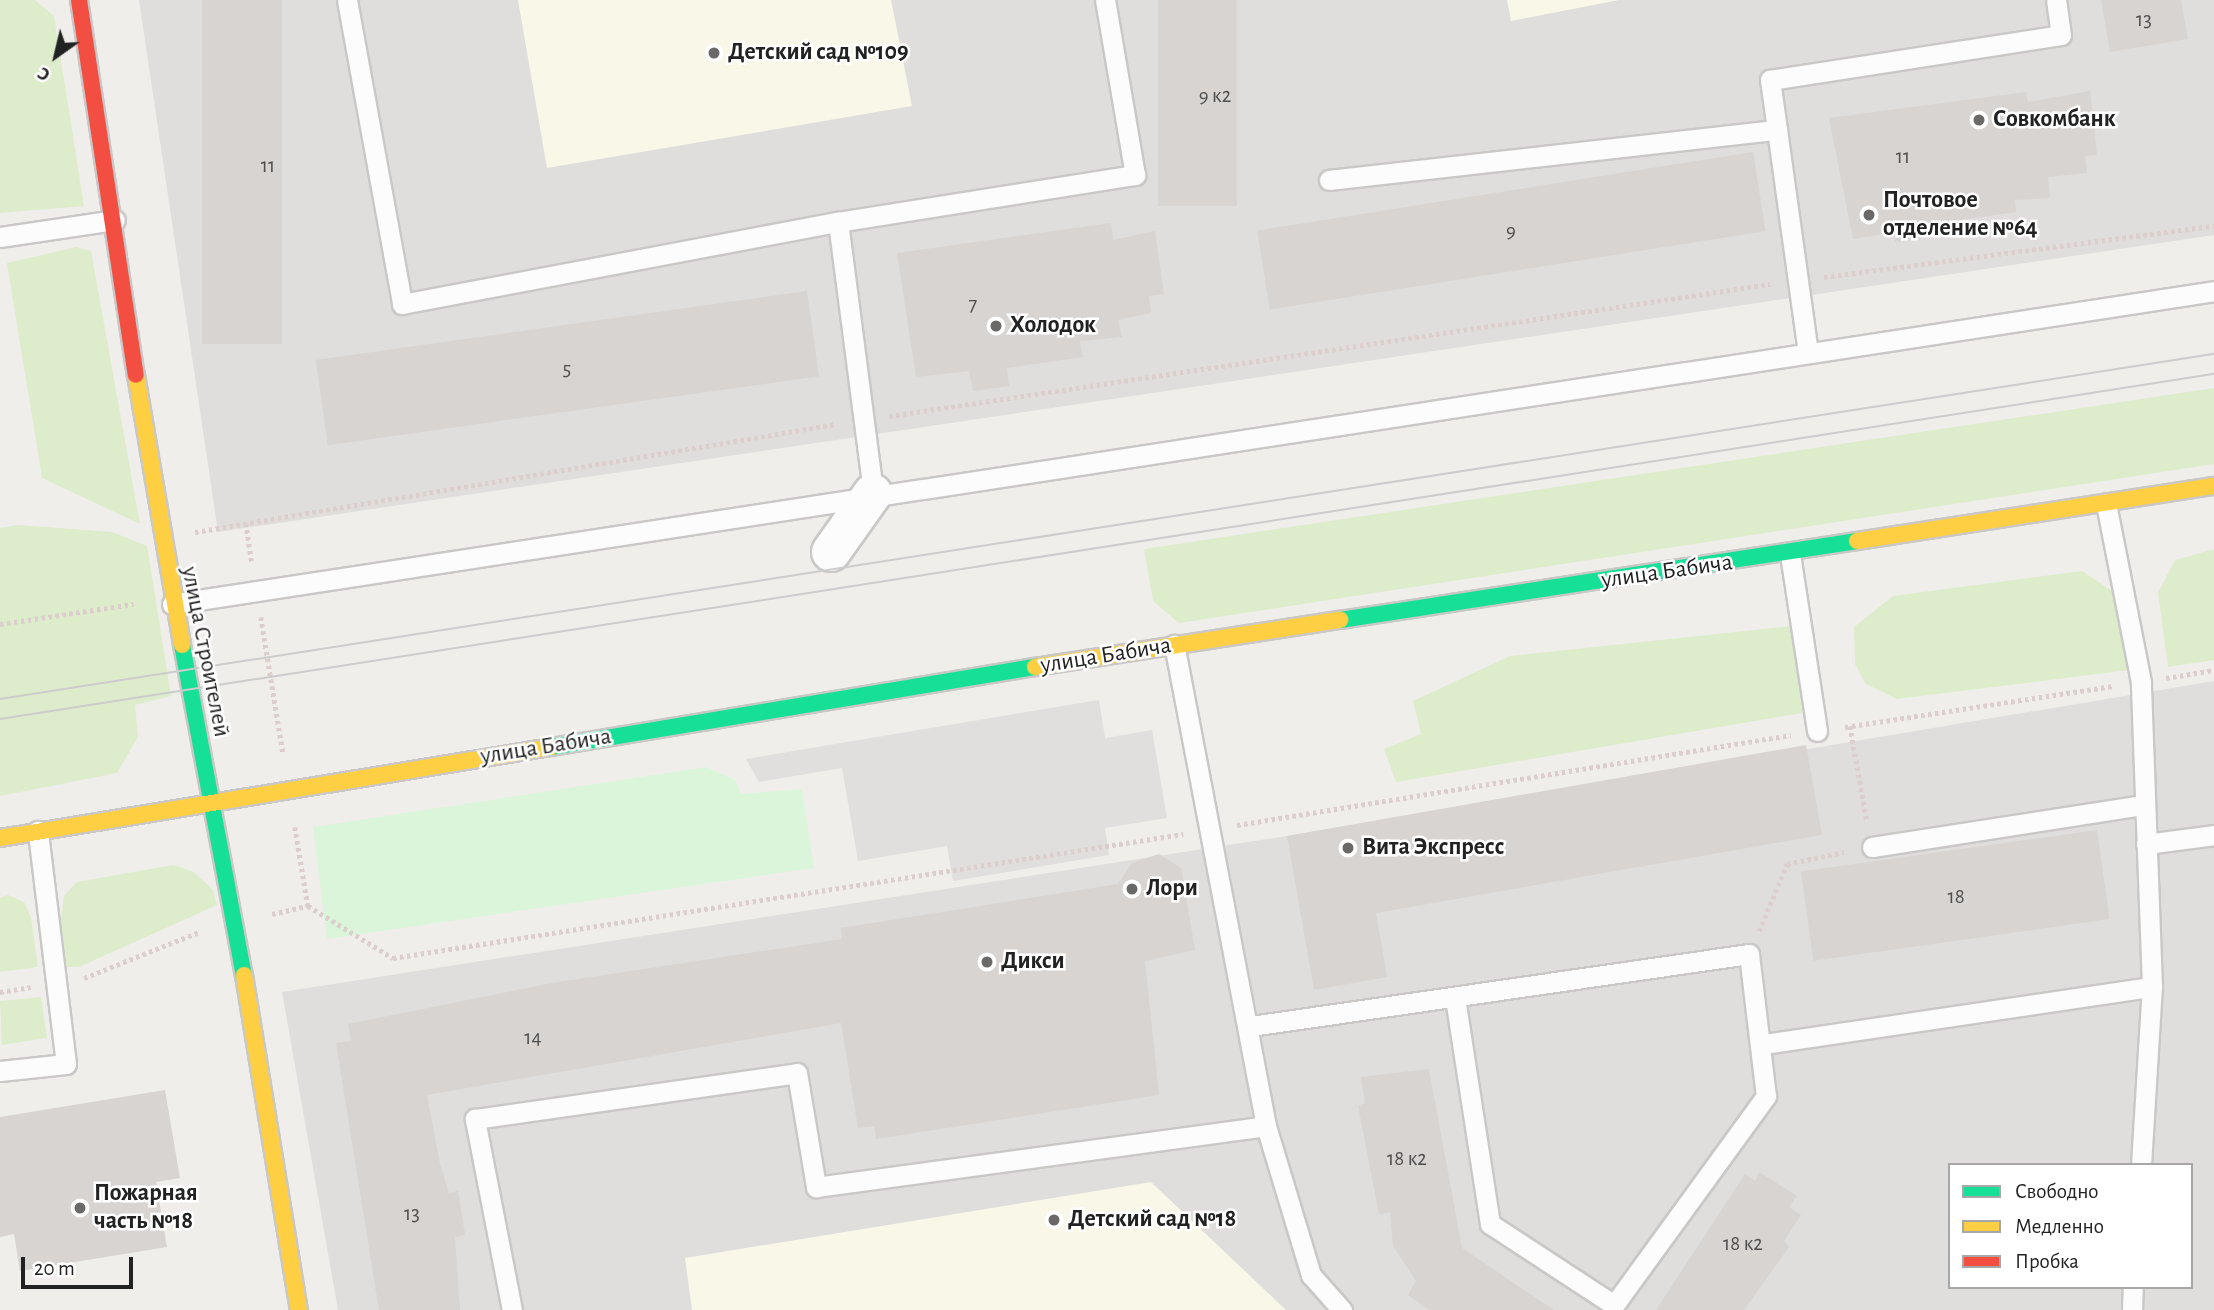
<!DOCTYPE html>
<html>
<head>
<meta charset="utf-8">
<style>
	body { margin:0 }
	#map { position:relative; width:2214px; height:1310px; overflow:hidden; background:#f0eeeb; font-family:"Alegreya Sans",sans-serif }
	div>[style] { position:absolute }
	.residential>* { inset:0; background:#dfdedc }
	.education>* { inset:0; background:#f8f7e8 }
	.grass>* { inset:0; background:#ddeccb }
	.park>* { inset:0; background:#daf5da }
	.parking>* { inset:0; background:#e0dfde }
	.building>* { inset:0; background:#d7d4d2; transform-origin:0 0 }
	.path>* { height:4.5px; margin-top:-2.25px; transform-origin:0; background:repeating-linear-gradient(90deg,#dccecd 0 3.5px,transparent 0 7px) }
	.roads { filter:drop-shadow(2px 0 #c9c8c7) drop-shadow(-2px 0 #c9c8c7) drop-shadow(0 2px #c9c8c7) drop-shadow(0 -2px #c9c8c7) }
	.lane>* { height:19px; margin:-9.5px; padding:0 9.5px; transform-origin:9.5px; border-radius:9.5px; background:#fdfcfc }
	.street>* { height:38px; margin:-19px; padding:0 19px; transform-origin:19px; border-radius:19px; background:#fdfcfc }
	.fast>* { height:16px; margin:-8px; padding:0 8px; transform-origin:8px; border-radius:8px; background:#16e098 }
	.slow>* { height:16px; margin:-8px; padding:0 8px; transform-origin:8px; border-radius:8px; background:#ffcf43 }
	.jam>* { height:16px; margin:-8px; padding:0 8px; transform-origin:8px; border-radius:8px; background:#f24e42 }
	.tram>* { height:2px; margin:-1px; padding:0 1px; transform-origin:1px; border-radius:1px; background:#ccc }
	.dots>* { width:19px; height:19px; translate:-50% -50%; box-sizing:border-box; border:4px solid #fff; border-radius:50% }
	span { translate:-50% -50%; white-space:nowrap; text-align:center; line-height:1.15; -webkit-text-stroke:5px #fff; paint-order:stroke }
	.number-label { font-size:21px; color:#4f4e4e }
	.number-label span { -webkit-text-stroke-width:0 }
	.poi-label { font-size:24px; color:#222; font-weight:700 }
	.left { translate:0 -50%; text-align:left }
	.street-label { font-size:24px; color:#222 }
	.legend { position:absolute; left:1948px; top:1163px; width:245px; height:126px; box-sizing:border-box; background:#fff; border:2px solid #a7a7a7; margin:0; padding:9px 12px; list-style:none; font-size:21px; color:#222 }
	.legend li { display:flex; align-items:center; gap:14px; height:35px }
	.legend b { width:35px; border:2px solid #a7a7a7 }
	.north { position:absolute; left:21px; top:21px; width:70px; height:70px; -webkit-text-stroke:5px #fff; paint-order:stroke; rotate:214deg; font-size:19px; font-weight:700; line-height:28px; text-align:center; color:#222 }
	.north::after { content:''; display:block; margin:auto; width:24px; height:32px; background:#222; clip-path:polygon(50% 0,100% 100%,50% 72%,0 100%) }
	.scale { position:absolute; left:21px; top:1257px; width:112px; height:32px; box-sizing:border-box; border:4px solid #222; border-top:0; padding-left:9px; font-size:21px; line-height:24px; white-space:nowrap; color:#222; -webkit-text-stroke:5px #fff; paint-order:stroke }
</style>
</head>
<body>
<div id="map">
	<div class="residential">
		<i style="clip-path:polygon(139px 0,2214px 0,2214px 235px,218px 532px)"></i>
		<i style="clip-path:polygon(evenodd,2214px 681px,2214px 1310px,338px 1310px,282px 992px,1287px 836px,2214px 681px,1950px 1165px,2191px 1165px,2191px 1287px,1950px 1287px,1950px 1165px)"></i>
	</div>
	<div class="education">
		<i style="clip-path:polygon(518px 0,891px 0,912px 106px,547px 168px)"></i>
		<i style="clip-path:polygon(1507px 0,1619px 0,1511px 21px)"></i>
		<i style="clip-path:polygon(1151px 1182px,1286px 1310px,692px 1310px,685px 1258px)"></i>
	</div>
	<div class="grass">
		<i style="clip-path:polygon(0 0,35px 0,54px 16px,84px 206px,0 213px)"></i>
		<i style="clip-path:polygon(76px 247px,91px 251px,140px 524px,42px 478px,7px 263px)"></i>
		<i style="clip-path:polygon(2214px 388px,2214px 464px,1179px 623px,1153px 601px,1144px 549px)"></i>
		<i style="clip-path:polygon(18px 525px,112px 532px,147px 546px,171px 696px,135px 705px,138px 737px,117px 773px,0 796px,0 528px)"></i>
		<i style="clip-path:polygon(2214px 549px,2214px 660px,2168px 667px,2158px 593px,2175px 560px)"></i>
		<i style="clip-path:polygon(2082px 571px,2115px 593px,2129px 670px,1897px 699px,1866px 684px,1855px 664px,1854px 627px,1893px 596px)"></i>
		<i style="clip-path:polygon(1791px 626px,1802px 713px,1396px 782px,1384px 749px,1421px 734px,1413px 701px,1510px 656px)"></i>
		<i style="clip-path:polygon(173px 865px,194px 872px,213px 890px,217px 905px,79px 967px,67px 967px,60px 928px,64px 896px,77px 882px)"></i>
		<i style="clip-path:polygon(8px 895px,24px 902px,31px 917px,38px 967px,0 972px,0 898px)"></i>
		<i style="clip-path:polygon(41px 997px,47px 1038px,2px 1045px,0 1001px)"></i>
	</div>
	<div class="park">
		<i style="clip-path:polygon(706px 767px,735px 780px,741px 794px,802px 789px,814px 868px,327px 939px,313px 827px)"></i>
	</div>
	<div class="parking">
		<i style="clip-path:polygon(1099px 700px,1105px 738px,1152px 730px,1167px 818px,1105px 828px,1109px 855px,953px 881px,947px 846px,858px 861px,842px 768px,759px 782px,746px 759px)"></i>
	</div>
	<div class="building">
		<i style="left:202px;top:0;width:80px;height:344px"></i>
		<i style="left:1158px;top:0;width:79px;height:206px"></i>
		<i style="clip-path:polygon(2101px 0,2181px 0,2188px 39px,2110px 52px)"></i>
		<i style="clip-path:polygon(2090px 91px,2097px 155px,2085px 156px,2087px 173px,2048px 177px,2050px 198px,2015px 200px,2016px 212px,1938px 223px,1940px 233px,1895px 242px,1894px 232px,1853px 239px,1829px 118px,2026px 92px,2028px 102px)"></i>
		<i style="left:1753px;top:152px;width:80px;height:502px;rotate:81deg"></i>
		<i style="clip-path:polygon(1111px 223px,1113px 240px,1155px 231px,1164px 294px,1149px 296px,1151px 313px,1118px 320px,1122px 337px,1080px 341px,1083px 357px,1007px 368px,1009px 386px,973px 391px,969px 371px,916px 377px,897px 253px)"></i>
		<i style="left:807px;top:291px;width:86px;height:496px;rotate:82deg"></i>
		<i style="clip-path:polygon(1806px 745px,1822px 835px,1376px 913px,1387px 977px,1314px 990px,1287px 836px)"></i>
		<i style="left:2097px;top:830px;width:90px;height:299px;rotate:82deg"></i>
		<i style="clip-path:polygon(1159px 854px,1181px 868px,1195px 950px,1145px 961px,1159px 1095px,876px 1139px,874px 1126px,858px 1128px,841px 1023px,427px 1095px,440px 1164px,449px 1193px,458px 1191px,465px 1235px,455px 1237px,460px 1310px,379px 1310px,336px 1043px,351px 1041px,348px 1024px,552px 983px,842px 939px,841px 928px,1118px 884px,1132px 863px)"></i>
		<i style="clip-path:polygon(1429px 1069px,1462px 1248px,1554px 1310px,1429px 1310px,1408px 1295px,1416px 1281px,1393px 1246px,1390px 1212px,1379px 1214px,1358px 1106px,1365px 1103px,1361px 1077px)"></i>
		<i style="clip-path:polygon(165px 1090px,180px 1178px,156px 1182px,167px 1247px,20px 1271px,14px 1234px,0 1237px,0 1117px)"></i>
		<i style="clip-path:polygon(1759px 1172px,1797px 1196px,1789px 1207px,1801px 1215px,1784px 1241px,1789px 1247px,1744px 1310px,1656px 1310px,1745px 1174px,1755px 1181px)"></i>
	</div>
	<div class="path">
		<i style="left:1824px;top:277px;width:393px;rotate:-7.5deg"></i>
		<i style="left:889px;top:416px;width:891px;rotate:-8.52deg"></i>
		<i style="left:246px;top:523px;width:40px;rotate:81.5deg"></i>
		<i style="left:195px;top:532px;width:650px;rotate:-9.56deg"></i>
		<i style="left:261px;top:617px;width:138px;rotate:80.8deg"></i>
		<i style="left:0;top:624px;width:135px;rotate:-8.5deg"></i>
		<i style="left:2166px;top:678px;width:49px;rotate:-9.5deg"></i>
		<i style="left:1850px;top:726px;width:97px;rotate:79.9deg"></i>
		<i style="left:1845px;top:727px;width:271px;rotate:-8.7deg"></i>
		<i style="left:1237px;top:825px;width:561px;rotate:-9.23deg"></i>
		<i style="left:295px;top:827px;width:80px;rotate:80.7deg"></i>
		<i style="left:272px;top:914px;width:37px;rotate:-13deg"></i>
		<i style="left:308px;top:906px;width:100px;rotate:31.5deg"></i>
		<i style="left:393px;top:958px;width:800px;rotate:-8.92deg"></i>
		<i style="left:1759px;top:931px;width:73px;rotate:-67.3deg"></i>
		<i style="left:1787px;top:864px;width:58px;rotate:-11.9deg"></i>
		<i style="left:84px;top:978px;width:124px;rotate:-21.8deg"></i>
		<i style="left:0;top:992px;width:31px;rotate:-9deg"></i>
	</div>
	<div class="roads">
		<div class="lane">
			<i style="left:347px;top:0;width:309px;rotate:79.7deg"></i>
			<i style="left:402px;top:304px;width:444px;rotate:-10.7deg"></i>
			<i style="left:838px;top:222px;width:273px;rotate:82.6deg"></i>
			<i style="left:1329px;top:180px;width:451px;rotate:-6.4deg"></i>
			<i style="left:838px;top:222px;width:301px;rotate:-9deg"></i>
			<i style="left:1135px;top:175px;width:178px;rotate:-99.7deg"></i>
			<i style="left:0;top:237px;width:116px;rotate:-8.4deg"></i>
			<i style="left:1808px;top:353px;width:276px;rotate:-97.9deg"></i>
			<i style="left:1770px;top:80px;width:294px;rotate:-8.8deg"></i>
			<i style="left:2061px;top:35px;width:35px;rotate:-98deg"></i>
			<i style="left:1790px;top:554px;width:179px;rotate:81.3deg"></i>
			<i style="left:172px;top:604px;width:2066px;rotate:-8.71deg"></i>
			<i style="left:2146px;top:844px;width:69px;rotate:-7.5deg"></i>
			<i style="left:1872px;top:847px;width:273px;rotate:-8.8deg"></i>
			<i style="left:1251px;top:1026px;width:503px;rotate:-8.23deg"></i>
			<i style="left:1749px;top:954px;width:143px;rotate:83.2deg"></i>
			<i style="left:1766px;top:1096px;width:258px;rotate:126deg"></i>
			<i style="left:1614px;top:1305px;width:148px;rotate:-146.8deg"></i>
			<i style="left:1490px;top:1224px;width:229px;rotate:-98.8deg"></i>
			<i style="left:1764px;top:1044px;width:392px;rotate:-8.4deg"></i>
			<i style="left:2152px;top:987px;width:305px;rotate:-92.1deg"></i>
			<i style="left:2141px;top:682px;width:182px;rotate:-101.1deg"></i>
			<i style="left:0;top:1071px;width:66px;rotate:-6.1deg"></i>
			<i style="left:66px;top:1064px;width:235px;rotate:-96.9deg"></i>
			<i style="left:1266px;top:1126px;width:156px;rotate:73.2deg"></i>
			<i style="left:1311px;top:1275px;width:47px;rotate:48.5deg"></i>
			<i style="left:2141px;top:1165px;width:178px;rotate:-86.5deg"></i>
			<i style="left:512px;top:1310px;width:195px;rotate:-101deg"></i>
			<i style="left:475px;top:1119px;width:325px;rotate:-8.1deg"></i>
			<i style="left:797px;top:1073px;width:116px;rotate:80.5deg"></i>
			<i style="left:816px;top:1187px;width:454px;rotate:-7.7deg"></i>
			<i style="left:1266px;top:1126px;width:490px;rotate:-100.8deg"></i>
			<i style="left:2132px;top:1310px;width:23px;rotate:-88deg"></i>
		</div>
		<div class="street">
			<i style="left:831px;top:552px;width:72px;rotate:-54.6deg"></i>
		</div>
		<div class="fast">
			<i style="left:1340px;top:620px;width:523px;rotate:-8.69deg"></i>
			<i style="left:182px;top:645px;width:336px;rotate:79.4deg"></i>
			<i style="left:551px;top:747px;width:491px;rotate:-9.4deg"></i>
		</div>
		<div class="slow">
			<i style="left:136px;top:375px;width:274px;rotate:80.3deg"></i>
			<i style="left:1857px;top:541px;width:361px;rotate:-8.8deg"></i>
			<i style="left:1035px;top:667px;width:309px;rotate:-8.8deg"></i>
			<i style="left:0;top:838px;width:558px;rotate:-9.38deg"></i>
			<i style="left:244px;top:975px;width:339px;rotate:80.7deg"></i>
		</div>
		<div class="jam">
			<i style="left:79px;top:0;width:379px;rotate:81.4deg"></i>
		</div>
	</div>
	<div class="tram">
		<i style="left:0;top:699px;width:2241px;rotate:-8.86deg"></i>
		<i style="left:0;top:719px;width:2241px;rotate:-8.86deg"></i>
	</div>
	<div class="dots">
		<i style="left:714px;top:53px;background:#6a6968"></i>
		<i style="left:1979px;top:120px;background:#6a6968"></i>
		<i style="left:1869px;top:215px;background:#6a6968"></i>
		<i style="left:996px;top:326px;background:#6a6968"></i>
		<i style="left:1348px;top:848px;background:#6a6968"></i>
		<i style="left:1132px;top:889px;background:#6a6968"></i>
		<i style="left:987px;top:962px;background:#6a6968"></i>
		<i style="left:80px;top:1208px;background:#6a6968"></i>
		<i style="left:1054px;top:1220px;background:#6a6968"></i>
	</div>
	<div class="number-label">
		<span style="left:2144px;top:20px">13</span>
		<span style="left:1215px;top:96px">9 к2</span>
		<span style="left:1903px;top:157px">11</span>
		<span style="left:268px;top:166px">11</span>
		<span style="left:1511px;top:231px">9</span>
		<span style="left:973px;top:305px">7</span>
		<span style="left:567px;top:369px">5</span>
		<span style="left:1956px;top:897px">18</span>
		<span style="left:533px;top:1038px">14</span>
		<span style="left:1407px;top:1159px">18 к2</span>
		<span style="left:412px;top:1214px">13</span>
		<span style="left:1743px;top:1244px">18 к2</span>
	</div>
	<div class="poi-label">
		<span class="left" style="left:728px;top:53px">Детский сад №109</span>
		<span class="left" style="left:1993px;top:120px">Совкомбанк</span>
		<span class="left" style="left:1883px;top:215px">Почтовое<br>отделение №64</span>
		<span class="left" style="left:1010px;top:326px">Холодок</span>
		<span class="left" style="left:1362px;top:848px">Вита Экспресс</span>
		<span class="left" style="left:1146px;top:889px">Лори</span>
		<span class="left" style="left:1001px;top:962px">Дикси</span>
		<span class="left" style="left:94px;top:1208px">Пожарная<br>часть №18</span>
		<span class="left" style="left:1068px;top:1220px">Детский сад №18</span>
	</div>
	<div class="street-label">
		<span style="left:1667px;top:572px;rotate:-8deg">улица Бабича</span>
		<span style="left:205px;top:652px;rotate:79deg">улица Строителей</span>
		<span style="left:1106px;top:656px;rotate:-9deg">улица Бабича</span>
		<span style="left:546px;top:747px;rotate:-9deg">улица Бабича</span>
	</div>
	<ul class="legend">
	<li><b style="height:9px;background:#16e098"></b>Свободно</li>
	<li><b style="height:9px;background:#ffcf43"></b>Медленно</li>
	<li><b style="height:9px;background:#f24e42"></b>Пробка</li>
	</ul>
	<div class="north">С</div>
	<div class="scale">20 m</div>
</div>
</body>
</html>
